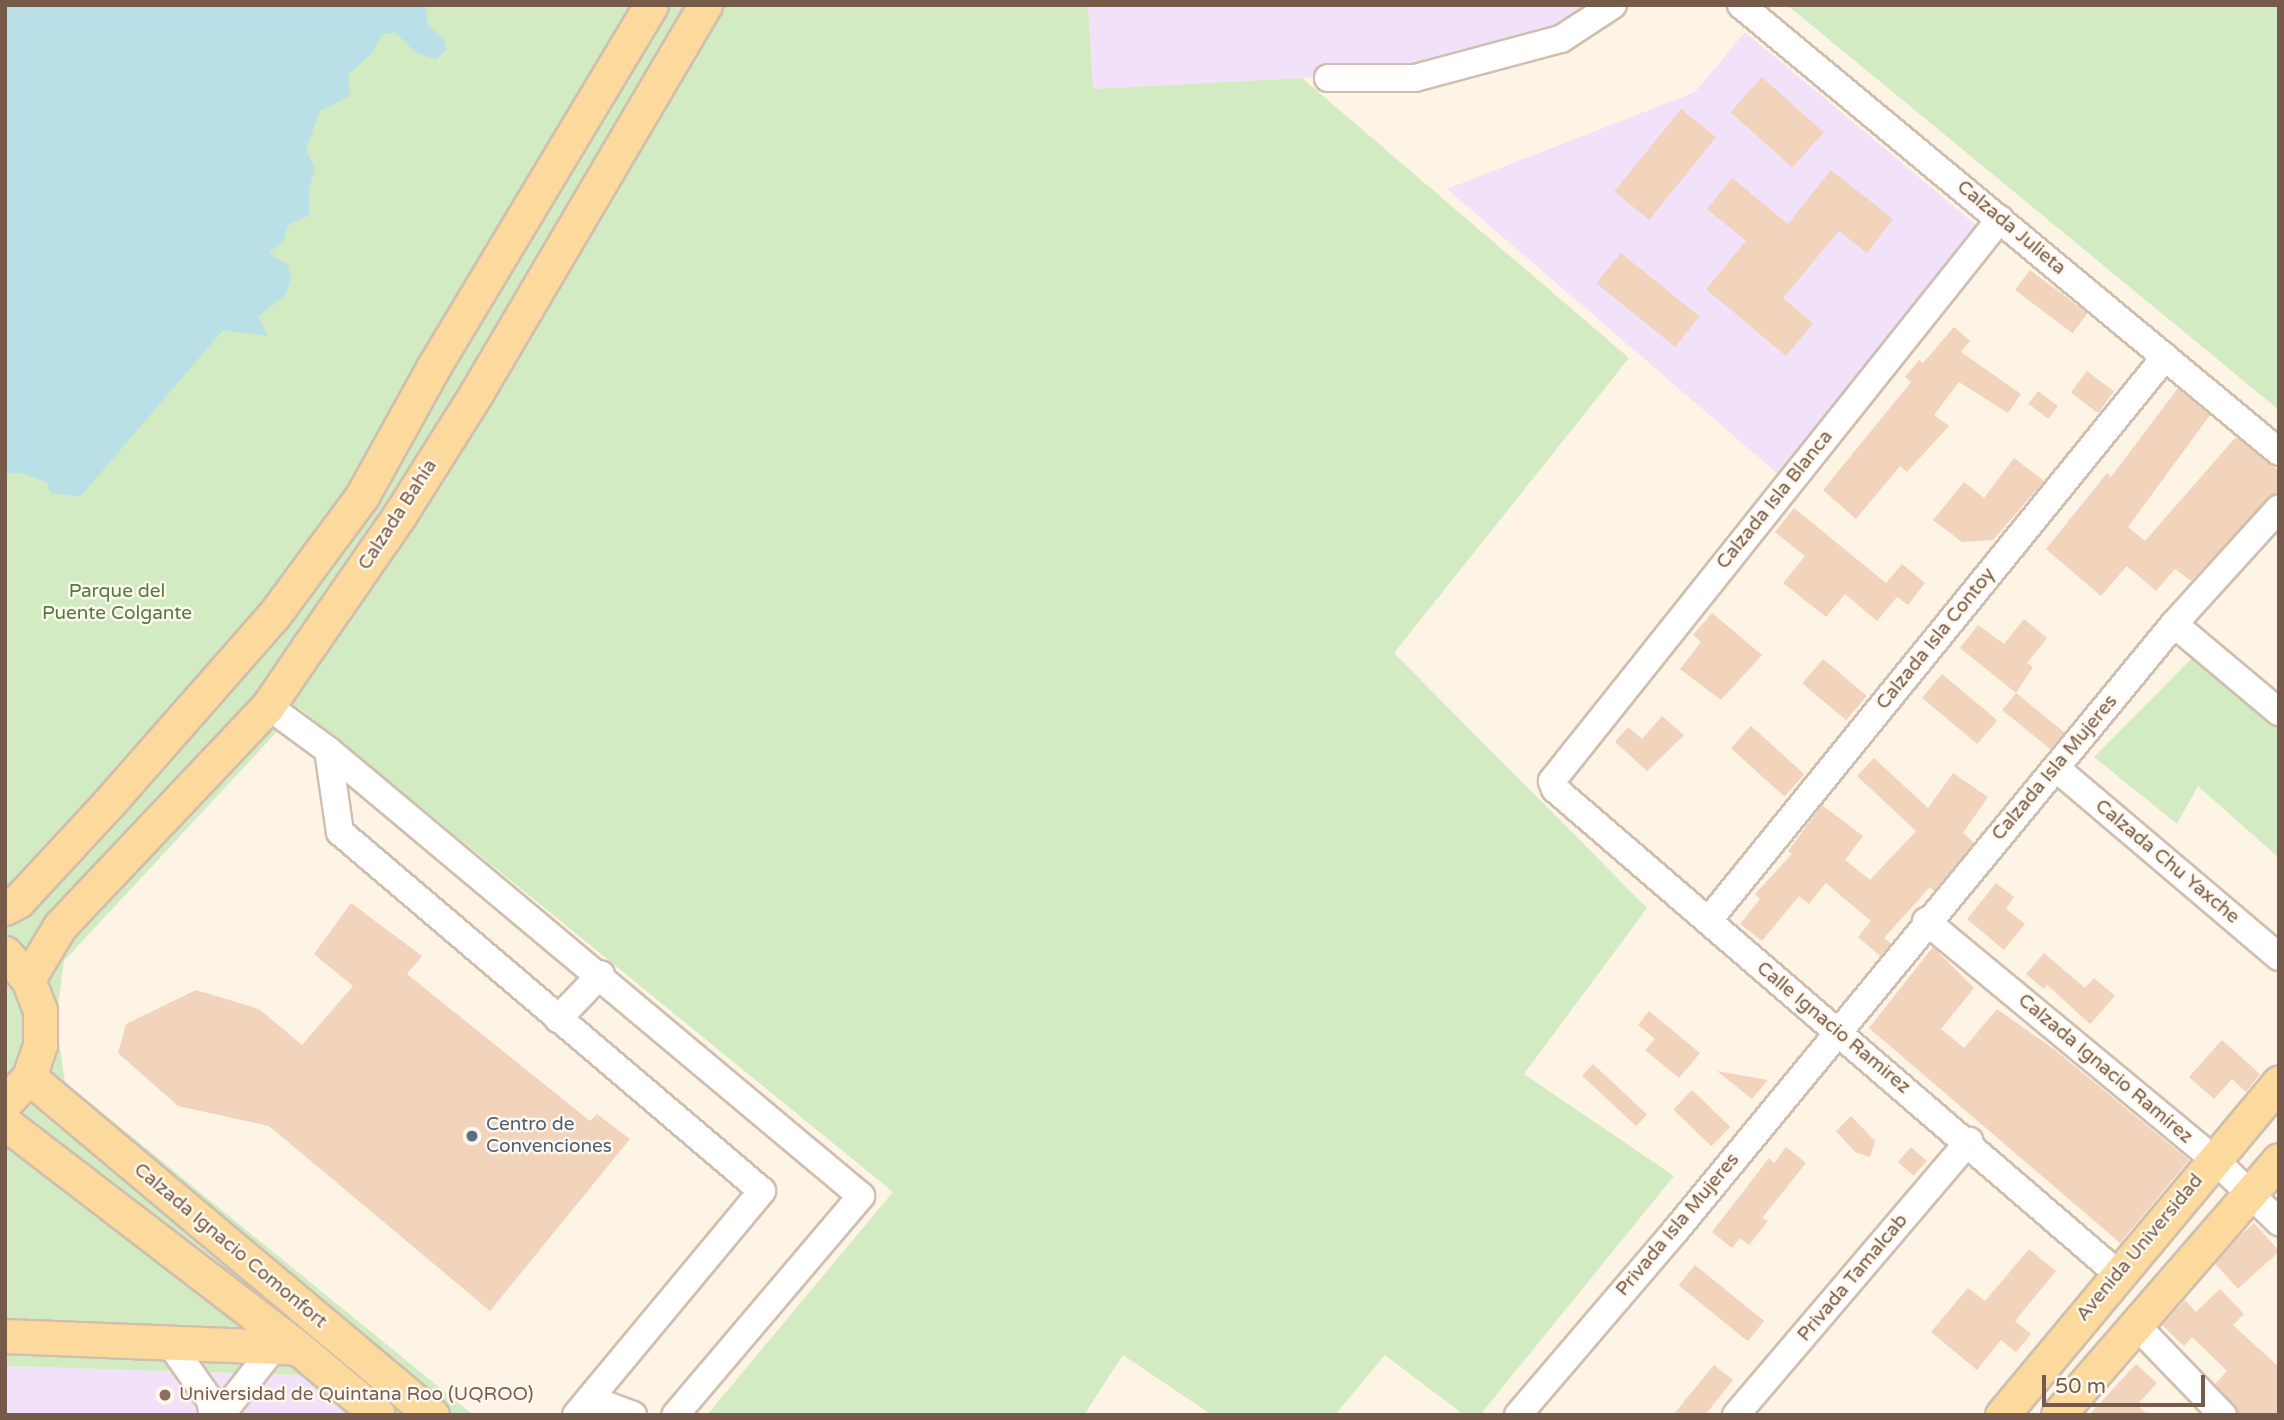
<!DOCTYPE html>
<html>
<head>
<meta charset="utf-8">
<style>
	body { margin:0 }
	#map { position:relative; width:2284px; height:1420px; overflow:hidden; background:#fdf4e5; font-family:"Varela Round",sans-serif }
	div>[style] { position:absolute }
	.education>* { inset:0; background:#f1e2f9 }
	.green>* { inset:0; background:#d3ebc3 }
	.water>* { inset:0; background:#b9e0e7 }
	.building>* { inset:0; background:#f2d3bc; transform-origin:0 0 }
	.roads { filter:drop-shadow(2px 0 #d0beae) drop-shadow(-2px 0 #d0beae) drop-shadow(0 2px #d0beae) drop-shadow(0 -2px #d0beae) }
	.minor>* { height:26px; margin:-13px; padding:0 13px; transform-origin:13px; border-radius:13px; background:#fff }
	.major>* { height:33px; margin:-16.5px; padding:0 16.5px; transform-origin:16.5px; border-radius:16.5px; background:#fcda9d }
	.dots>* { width:19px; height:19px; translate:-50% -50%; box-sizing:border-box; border:4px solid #fff8ec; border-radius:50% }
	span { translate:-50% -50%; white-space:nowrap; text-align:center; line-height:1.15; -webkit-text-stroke:5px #fff8ec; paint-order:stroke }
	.street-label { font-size:19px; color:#765a4a }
	.park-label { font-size:19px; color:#527c42 }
	.service-label { font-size:19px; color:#4e5e75 }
	.left { translate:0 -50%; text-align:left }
	.education-label { font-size:19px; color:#785e54 }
	.frame { position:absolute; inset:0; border:7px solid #765a4a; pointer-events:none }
	.scale { position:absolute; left:2042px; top:1375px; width:163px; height:32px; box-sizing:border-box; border:4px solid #765a4a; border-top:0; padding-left:9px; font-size:21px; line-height:24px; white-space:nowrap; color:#765a4a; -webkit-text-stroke:5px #fff8ec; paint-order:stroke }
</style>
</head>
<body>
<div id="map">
	<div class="education">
		<i style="clip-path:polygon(1088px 5px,1596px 5px,1568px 28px,1414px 72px,1093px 89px)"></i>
		<i style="clip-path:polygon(1745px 32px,1976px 225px,1779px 475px,1447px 189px,1695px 92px)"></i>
		<i style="clip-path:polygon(5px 1366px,300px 1375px,347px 1415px,5px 1415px)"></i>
	</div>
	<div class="green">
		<i style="clip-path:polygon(5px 5px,1088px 5px,1093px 89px,1302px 78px,1629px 358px,1394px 653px,1647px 908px,1524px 1074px,1674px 1176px,1480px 1415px,1464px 1415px,1385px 1355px,1335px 1415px,1212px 1415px,1123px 1355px,1084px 1415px,707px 1415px,893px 1192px,299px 708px,64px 961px,56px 1020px,65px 1082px,473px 1415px,347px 1415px,300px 1375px,5px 1366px)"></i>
		<i style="clip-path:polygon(1787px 5px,2279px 5px,2279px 410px)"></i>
		<i style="clip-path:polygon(2196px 654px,2279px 723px,2279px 858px,2198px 786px,2177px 824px,2094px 757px)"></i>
	</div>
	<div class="water">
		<i style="clip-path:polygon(5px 5px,425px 5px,428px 24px,444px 40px,446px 50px,436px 59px,416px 53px,395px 32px,382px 35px,372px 53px,348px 75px,350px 96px,320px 111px,306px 149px,315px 169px,309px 189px,309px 215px,288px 225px,284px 240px,269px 253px,288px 265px,291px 277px,286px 294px,258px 317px,268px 336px,223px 330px,80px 497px,51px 493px,46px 482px,21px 473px,5px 473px)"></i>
	</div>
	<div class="building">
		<i style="left:1762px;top:77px;width:83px;height:47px;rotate:42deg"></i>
		<i style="left:1681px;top:109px;width:45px;height:106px;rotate:39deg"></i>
		<i style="clip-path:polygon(1831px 170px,1893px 219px,1867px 253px,1839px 231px,1783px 298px,1813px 323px,1786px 356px,1706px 289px,1746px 241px,1707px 209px,1732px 178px,1788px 224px)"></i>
		<i style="left:1621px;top:253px;width:101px;height:39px;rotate:39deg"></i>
		<i style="left:2030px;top:270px;width:72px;height:25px;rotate:37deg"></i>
		<i style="clip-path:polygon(1954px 327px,1970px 341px,1961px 352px,2021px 394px,2008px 413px,1959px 382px,1934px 415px,1949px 426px,1907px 472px,1900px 466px,1856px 519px,1823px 490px,1911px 382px,1905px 377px,1919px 360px,1923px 363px)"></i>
		<i style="left:2087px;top:371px;width:34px;height:27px;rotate:37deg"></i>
		<i style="clip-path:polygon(2178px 388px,2210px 415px,2128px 527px,2145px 541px,2236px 437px,2279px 471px,2279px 490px,2191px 581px,2175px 569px,2156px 591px,2127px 566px,2101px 596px,2046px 549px,2107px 473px,2111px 477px)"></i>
		<i style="left:2038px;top:391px;width:25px;height:16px;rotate:37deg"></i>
		<i style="clip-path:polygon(2014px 458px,2044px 481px,1993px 540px,1962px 542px,1933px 520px,1964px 482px,1984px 498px)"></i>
		<i style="clip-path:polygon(1794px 508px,1886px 583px,1902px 564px,1925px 583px,1908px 605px,1897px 597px,1877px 621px,1845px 594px,1826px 617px,1783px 583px,1805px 556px,1775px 532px)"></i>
		<i style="clip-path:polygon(1712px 613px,1762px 655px,1721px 700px,1680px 669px,1701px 642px,1693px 635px)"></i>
		<i style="clip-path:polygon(2024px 619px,2047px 638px,2027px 663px,2033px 667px,2016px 693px,1960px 648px,1978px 625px,2004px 644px)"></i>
		<i style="left:1823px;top:659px;width:57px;height:32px;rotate:40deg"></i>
		<i style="left:1942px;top:674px;width:72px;height:31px;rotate:40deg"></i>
		<i style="left:2016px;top:693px;width:63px;height:22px;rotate:39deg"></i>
		<i style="clip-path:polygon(1662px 716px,1684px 735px,1647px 771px,1615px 742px,1628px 727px,1642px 739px)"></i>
		<i style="left:1751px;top:726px;width:72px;height:30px;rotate:42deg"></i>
		<i style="clip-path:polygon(1874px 758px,1928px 808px,1953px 773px,1988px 797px,1963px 833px,1974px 843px,1934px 891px,1930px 887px,1884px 938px,1891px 944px,1880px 956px,1858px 937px,1871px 921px,1826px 883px,1809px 904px,1799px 896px,1762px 941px,1740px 924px,1760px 899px,1755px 894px,1792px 854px,1788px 851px,1822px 805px,1863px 836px,1845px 860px,1870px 880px,1916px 831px,1857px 776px)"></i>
		<i style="clip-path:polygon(1996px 883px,2014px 897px,2006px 909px,2025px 924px,2004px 950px,1967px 919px)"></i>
		<i style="clip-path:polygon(351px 903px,422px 956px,407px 974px,590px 1121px,597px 1114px,630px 1139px,490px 1311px,269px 1126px,178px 1106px,118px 1053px,126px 1024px,196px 990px,259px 1009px,302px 1045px,353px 986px,314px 954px)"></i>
		<i style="clip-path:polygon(1933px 947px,1974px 988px,1941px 1029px,1964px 1048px,1997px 1009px,2055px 1050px,2189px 1160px,2120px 1243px,1869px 1028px)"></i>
		<i style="clip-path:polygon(2044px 953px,2085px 988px,2094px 978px,2115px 996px,2090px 1024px,2047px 985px,2044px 989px,2026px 974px)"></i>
		<i style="clip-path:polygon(1649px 1011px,1700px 1053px,1679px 1078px,1645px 1050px,1655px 1039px,1638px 1025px)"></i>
		<i style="clip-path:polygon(2222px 1040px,2260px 1074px,2246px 1092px,2232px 1079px,2214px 1099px,2189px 1077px)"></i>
		<i style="left:1593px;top:1064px;width:74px;height:16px;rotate:43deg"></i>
		<i style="clip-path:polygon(1717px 1071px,1768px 1080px,1752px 1099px)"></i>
		<i style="left:1692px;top:1090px;width:53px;height:27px;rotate:44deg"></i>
		<i style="clip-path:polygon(1851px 1116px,1875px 1141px,1870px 1157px,1855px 1152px,1836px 1131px)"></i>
		<i style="clip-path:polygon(1786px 1147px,1806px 1163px,1762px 1218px,1768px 1221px,1749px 1245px,1740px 1238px,1732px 1248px,1712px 1232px,1769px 1158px,1774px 1163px)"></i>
		<i style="left:1911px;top:1147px;width:21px;height:20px;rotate:41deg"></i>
		<i style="left:2254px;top:1223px;width:38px;height:56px;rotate:48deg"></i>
		<i style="clip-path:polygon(2029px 1249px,2056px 1271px,2015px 1321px,2031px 1334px,2016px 1352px,2001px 1340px,1977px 1370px,1931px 1332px,1968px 1288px,1985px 1301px)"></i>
		<i style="left:1695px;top:1265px;width:89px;height:26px;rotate:39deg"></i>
		<i style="clip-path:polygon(2220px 1289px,2244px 1314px,2233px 1325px,2279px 1367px,2279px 1415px,2238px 1415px,2215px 1384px,2227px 1371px,2192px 1337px,2184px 1346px,2162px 1325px,2185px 1300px,2196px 1312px)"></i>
		<i style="clip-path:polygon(2136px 1364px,2157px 1383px,2137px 1405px,2148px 1415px,2089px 1415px)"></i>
		<i style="clip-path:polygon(1714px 1365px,1733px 1380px,1705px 1415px,1673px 1415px)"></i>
	</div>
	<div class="roads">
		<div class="minor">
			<i style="left:1741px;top:5px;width:699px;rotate:39.72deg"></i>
			<i style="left:1328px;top:78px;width:87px"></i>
			<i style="left:1415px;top:78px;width:151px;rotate:-15deg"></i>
			<i style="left:1561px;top:39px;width:62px;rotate:-33.2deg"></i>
			<i style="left:2000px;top:219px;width:719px;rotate:128.56deg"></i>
			<i style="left:1552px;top:781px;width:9px;rotate:69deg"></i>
			<i style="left:1555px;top:789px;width:743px;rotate:40.74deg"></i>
			<i style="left:2174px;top:624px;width:137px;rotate:40deg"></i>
			<i style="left:268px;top:706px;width:74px;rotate:36.3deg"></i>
			<i style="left:328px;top:750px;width:83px;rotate:81.7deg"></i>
			<i style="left:340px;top:832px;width:554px;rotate:40.39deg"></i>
			<i style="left:762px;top:1191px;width:291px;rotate:129.7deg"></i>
			<i style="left:328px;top:750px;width:695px;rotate:39.92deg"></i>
			<i style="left:861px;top:1196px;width:287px;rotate:130.3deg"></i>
			<i style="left:2056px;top:768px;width:292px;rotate:40.3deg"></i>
			<i style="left:1708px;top:921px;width:726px;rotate:-50.98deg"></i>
			<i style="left:1926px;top:921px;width:374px;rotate:39.6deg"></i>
			<i style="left:2214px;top:1159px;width:91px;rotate:44.1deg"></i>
			<i style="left:558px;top:1019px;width:62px;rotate:-46.3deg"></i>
			<i style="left:2135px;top:1324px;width:127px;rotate:46deg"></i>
			<i style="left:168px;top:1341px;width:72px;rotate:54.6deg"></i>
			<i style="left:210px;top:1400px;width:15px;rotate:79deg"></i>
			<i style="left:590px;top:1399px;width:46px;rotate:20.4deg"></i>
			<i style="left:221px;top:1415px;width:88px;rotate:-52deg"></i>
			<i style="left:1518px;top:1415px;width:243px;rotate:-49.5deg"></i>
			<i style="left:1676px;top:1230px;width:784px;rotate:-50.59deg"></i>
			<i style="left:2174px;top:624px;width:156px;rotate:-47.8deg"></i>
			<i style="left:1736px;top:1415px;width:360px;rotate:-49.6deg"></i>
		</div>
		<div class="major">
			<i style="left:5px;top:908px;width:15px;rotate:-28deg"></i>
			<i style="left:18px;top:901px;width:131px;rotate:-47.2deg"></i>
			<i style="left:107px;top:805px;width:253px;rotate:-48.7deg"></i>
			<i style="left:274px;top:615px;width:148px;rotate:-53.5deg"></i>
			<i style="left:362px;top:496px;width:149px;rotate:-61deg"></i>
			<i style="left:434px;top:366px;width:421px;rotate:-59deg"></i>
			<i style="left:5px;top:953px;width:35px;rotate:49deg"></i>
			<i style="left:28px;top:979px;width:33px;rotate:69deg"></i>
			<i style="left:40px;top:1010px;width:35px;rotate:90deg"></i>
			<i style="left:40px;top:1045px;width:34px;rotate:109deg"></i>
			<i style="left:29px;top:1077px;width:35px;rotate:133deg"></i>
			<i style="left:28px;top:979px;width:62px;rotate:-58.9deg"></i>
			<i style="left:60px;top:926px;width:303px;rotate:-46.6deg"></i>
			<i style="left:268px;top:706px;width:73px;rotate:-55.7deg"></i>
			<i style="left:309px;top:646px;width:158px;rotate:-55.3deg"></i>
			<i style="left:399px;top:516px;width:146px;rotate:-57.8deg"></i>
			<i style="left:477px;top:392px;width:449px;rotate:-59.5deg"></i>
			<i style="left:29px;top:1077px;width:526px;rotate:39.99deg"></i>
			<i style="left:5px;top:1123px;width:369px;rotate:37.5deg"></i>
			<i style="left:298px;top:1348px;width:104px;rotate:39.9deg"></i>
			<i style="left:5px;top:1336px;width:293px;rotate:2.3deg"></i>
			<i style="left:2002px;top:1415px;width:433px;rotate:-50.2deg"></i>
			<i style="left:2058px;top:1415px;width:337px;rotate:-49.1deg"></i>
		</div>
	</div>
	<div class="dots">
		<i style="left:472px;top:1136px;background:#5c6f8a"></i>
		<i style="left:165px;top:1395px;background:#8d6e63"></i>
	</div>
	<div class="street-label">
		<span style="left:2011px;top:228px;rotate:40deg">Calzada Julieta</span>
		<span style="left:1775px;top:500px;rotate:-51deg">Calzada Isla Blanca</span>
		<span style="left:398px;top:515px;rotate:-57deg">Calzada Bahía</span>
		<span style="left:1936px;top:639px;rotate:-51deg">Calzada Isla Contoy</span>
		<span style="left:2055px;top:768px;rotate:-50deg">Calzada Isla Mujeres</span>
		<span style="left:2167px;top:862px;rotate:40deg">Calzada Chu Yaxche</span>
		<span style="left:1833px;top:1028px;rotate:40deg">Calle Ignacio Ramirez</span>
		<span style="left:2105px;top:1069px;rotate:40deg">Calzada Ignacio Ramírez</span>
		<span style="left:1678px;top:1225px;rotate:-50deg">Privada Isla Mujeres</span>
		<span style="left:230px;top:1246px;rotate:40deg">Calzada Ignacio Comonfort</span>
		<span style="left:2140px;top:1248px;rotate:-50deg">Avenida Universidad</span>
		<span style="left:1853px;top:1278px;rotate:-50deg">Privada Tamalcab</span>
	</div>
	<div class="park-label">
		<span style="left:117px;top:603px">Parque del<br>Puente Colgante</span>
	</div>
	<div class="service-label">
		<span class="left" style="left:486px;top:1136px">Centro de<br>Convenciones</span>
	</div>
	<div class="education-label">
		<span class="left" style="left:179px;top:1395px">Universidad de Quintana Roo (UQROO)</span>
	</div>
	<div class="frame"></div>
	<div class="scale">50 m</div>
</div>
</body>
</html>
